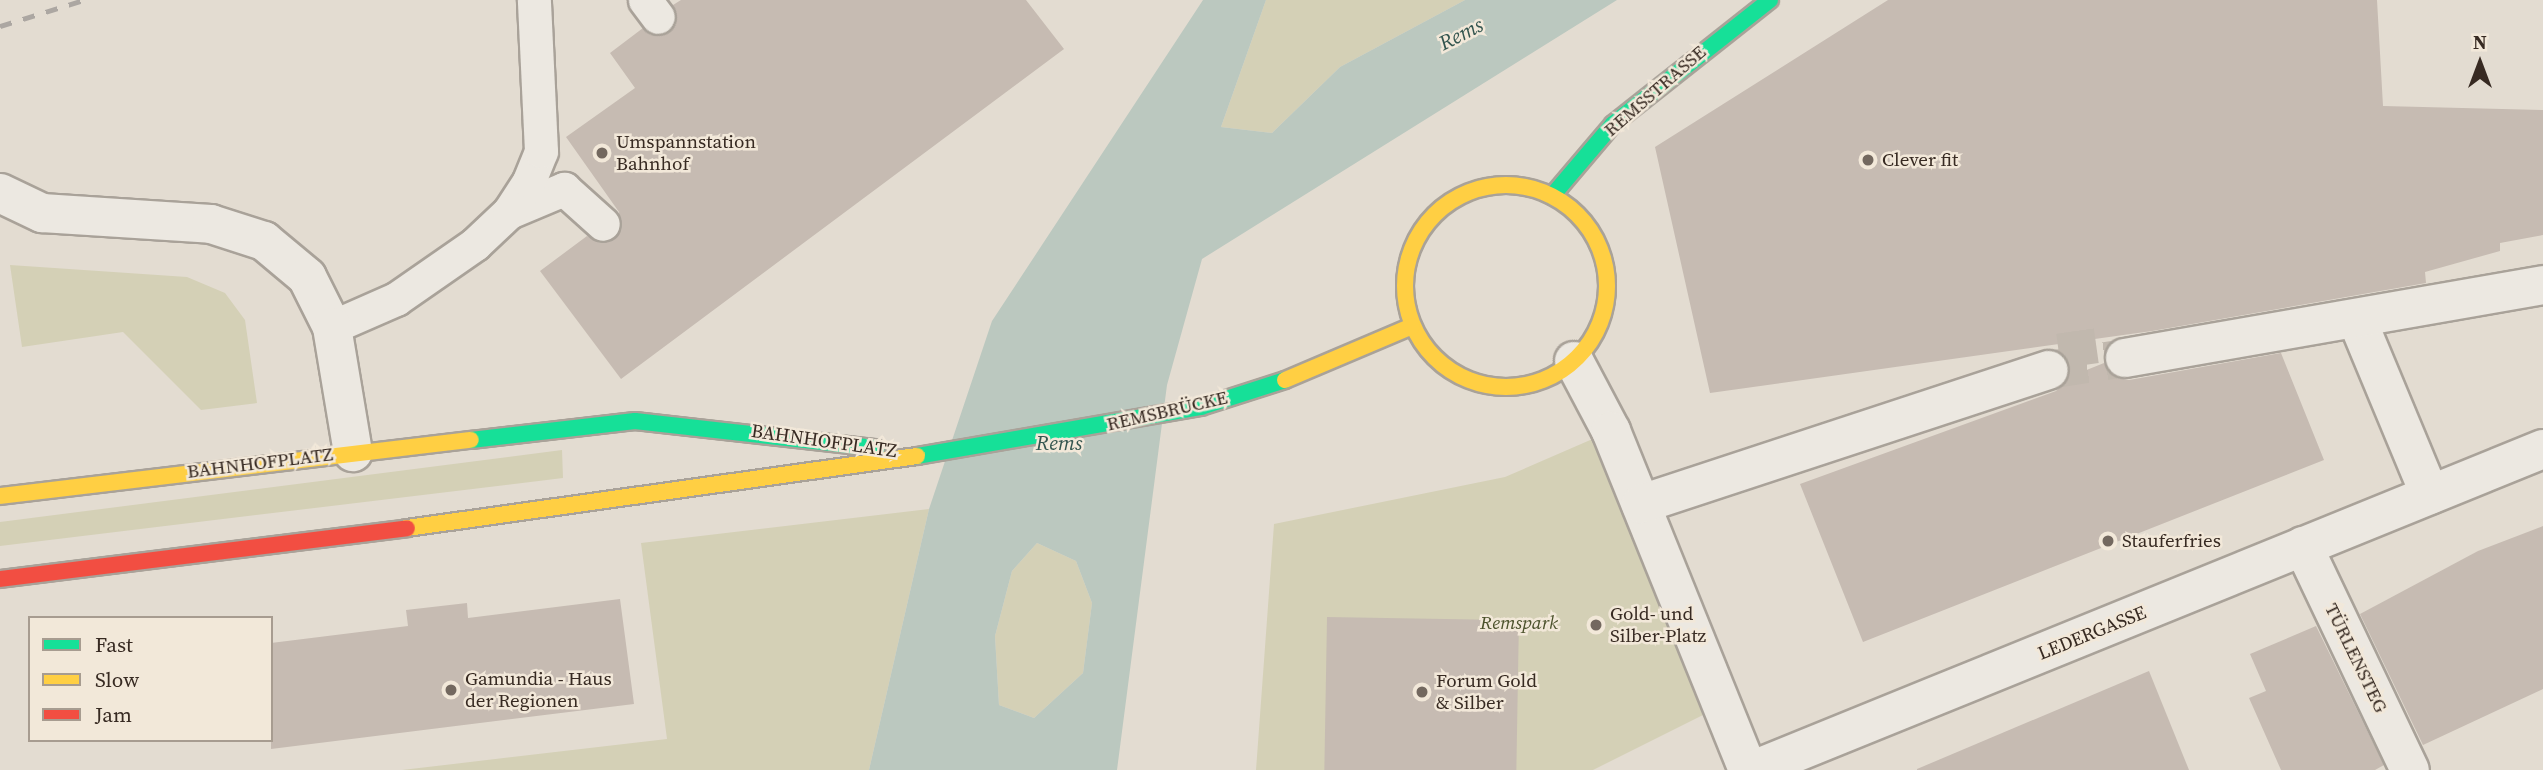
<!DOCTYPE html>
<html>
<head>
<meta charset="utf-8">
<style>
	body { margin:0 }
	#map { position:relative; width:2543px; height:770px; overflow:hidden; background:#e3dcd1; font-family:"Source Serif 4",serif }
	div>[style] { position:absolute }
	.green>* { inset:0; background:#d4d0b6 }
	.water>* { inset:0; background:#bbc8bf }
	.building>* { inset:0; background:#c6bbb2; transform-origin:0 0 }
	.street-tunnel>* { height:38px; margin-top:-19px; transform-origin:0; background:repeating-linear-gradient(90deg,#c1b8ae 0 38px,transparent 0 57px) }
	.roads { filter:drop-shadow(2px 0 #a9a299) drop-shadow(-2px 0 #a9a299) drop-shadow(0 2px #a9a299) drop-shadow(0 -2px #a9a299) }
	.lane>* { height:33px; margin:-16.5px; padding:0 16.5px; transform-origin:16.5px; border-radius:16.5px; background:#ece8e1 }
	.street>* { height:38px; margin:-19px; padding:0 19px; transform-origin:19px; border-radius:19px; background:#ece8e1 }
	.fast>* { height:16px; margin:-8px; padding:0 8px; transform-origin:8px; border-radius:8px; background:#16e098 }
	.slow>* { height:16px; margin:-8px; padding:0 8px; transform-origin:8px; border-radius:8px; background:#ffcf43 }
	.slow>.ring { margin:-8px; padding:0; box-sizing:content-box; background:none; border:16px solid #ffcf43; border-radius:50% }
	.jam>* { height:16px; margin:-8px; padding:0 8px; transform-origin:8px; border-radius:8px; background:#f24e42 }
	.rail>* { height:5px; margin-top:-2.5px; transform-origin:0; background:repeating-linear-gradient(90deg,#aca7a2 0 12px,transparent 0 24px) }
	.dots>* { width:19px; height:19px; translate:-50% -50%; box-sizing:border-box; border:4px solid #f2e8d9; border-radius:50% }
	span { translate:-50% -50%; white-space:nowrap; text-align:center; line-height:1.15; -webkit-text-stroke:5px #f2e8d9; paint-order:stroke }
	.street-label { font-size:19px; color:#372a22 }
	.poi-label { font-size:19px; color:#372a22 }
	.left { translate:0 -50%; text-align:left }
	.park-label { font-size:19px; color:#4b512b; font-style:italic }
	.water-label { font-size:21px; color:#33554f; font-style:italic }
	.legend { position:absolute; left:28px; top:616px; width:245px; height:126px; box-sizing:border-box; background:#f2e8d9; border:2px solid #a79c90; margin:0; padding:9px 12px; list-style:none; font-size:21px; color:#372a22 }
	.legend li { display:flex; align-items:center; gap:14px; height:35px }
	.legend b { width:35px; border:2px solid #a79c90 }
	.north { position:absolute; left:2445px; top:28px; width:70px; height:70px; -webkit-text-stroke:5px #f2e8d9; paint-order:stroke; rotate:0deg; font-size:19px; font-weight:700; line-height:28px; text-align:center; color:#372a22 }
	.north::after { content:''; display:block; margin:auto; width:24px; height:32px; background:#372a22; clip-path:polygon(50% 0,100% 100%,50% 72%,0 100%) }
</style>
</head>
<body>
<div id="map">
	<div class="green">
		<i style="clip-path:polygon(1266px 0,1465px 0,1340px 67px,1272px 133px,1221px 127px)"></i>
		<i style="clip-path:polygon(10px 265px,187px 277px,225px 293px,245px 320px,257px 403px,201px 410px,123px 332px,22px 347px)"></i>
		<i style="clip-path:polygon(1611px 431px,1703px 715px,1593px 770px,1256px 770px,1274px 524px,1505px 477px)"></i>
		<i style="clip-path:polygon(562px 450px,563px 478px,0 546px,0 522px)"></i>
		<i style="clip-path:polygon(929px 509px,869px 770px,402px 770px,667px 739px,641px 543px)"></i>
		<i style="clip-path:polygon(1037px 543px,1076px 561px,1092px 603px,1083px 673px,1034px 718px,999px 705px,995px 636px,1012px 571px)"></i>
	</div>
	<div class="water">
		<i style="clip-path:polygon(evenodd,1203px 0,1266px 0,1221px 127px,1272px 133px,1340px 67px,1465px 0,1617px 0,1202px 259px,1167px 385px,1117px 770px,869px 770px,929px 509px,992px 321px,1203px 0,1037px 543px,1076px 561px,1092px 603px,1083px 673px,1034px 718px,999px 705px,995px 636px,1012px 571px,1037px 543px)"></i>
	</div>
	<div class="building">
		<i style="clip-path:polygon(681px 0,1026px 0,1064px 49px,621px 379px,540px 271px,587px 236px,600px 243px,618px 236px,619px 212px,566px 137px,635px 88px,610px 53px,643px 28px,651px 35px,669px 33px,676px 24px,673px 5px)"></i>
		<i style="clip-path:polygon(1888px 0,2377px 0,2383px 106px,2543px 110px,2543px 235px,2500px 243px,2500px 251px,2425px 272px,2426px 283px,2152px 331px,1710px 393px,1655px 147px)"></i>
		<i style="clip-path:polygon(2281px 353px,2324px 460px,1863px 642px,1800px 484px,2056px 391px,2069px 377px,2104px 363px,2117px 378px,2129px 380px)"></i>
		<i style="clip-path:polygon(2543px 526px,2543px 689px,2423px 745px,2360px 614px,2478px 551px)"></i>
		<i style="clip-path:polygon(620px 599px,634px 704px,271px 749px,271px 643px,408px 626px,406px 610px,467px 603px,468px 618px)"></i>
		<i style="left:1327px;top:617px;width:192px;height:153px;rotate:1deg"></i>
		<i style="clip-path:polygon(2316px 626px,2384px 765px,2375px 770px,2281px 770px,2249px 698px,2266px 691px,2250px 654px)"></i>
		<i style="clip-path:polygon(2149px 671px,2189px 770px,1917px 770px,1917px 769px)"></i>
	</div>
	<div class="street-tunnel">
		<i style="left:2075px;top:331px;width:35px;rotate:82deg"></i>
		<i style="left:2049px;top:370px;width:77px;rotate:-9deg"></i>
	</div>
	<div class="roads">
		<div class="lane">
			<i style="left:645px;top:0;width:21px;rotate:53deg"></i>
			<i style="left:509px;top:212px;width:60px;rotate:-22.7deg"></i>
			<i style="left:564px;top:189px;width:52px;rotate:41.9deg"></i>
			<i style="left:332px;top:327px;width:70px;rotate:-23.6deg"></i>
			<i style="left:396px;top:299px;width:96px;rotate:-34.8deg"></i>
			<i style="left:475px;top:244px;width:47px;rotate:-43.3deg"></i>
			<i style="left:509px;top:212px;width:37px;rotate:-57deg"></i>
			<i style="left:529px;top:181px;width:32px;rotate:-68deg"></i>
			<i style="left:541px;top:151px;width:151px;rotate:-92.7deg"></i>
		</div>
		<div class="street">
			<i style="left:0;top:193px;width:47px;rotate:25.5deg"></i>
			<i style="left:42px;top:213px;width:169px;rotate:3.7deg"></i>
			<i style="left:211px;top:224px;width:56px;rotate:17.8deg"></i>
			<i style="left:264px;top:241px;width:56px;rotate:39.9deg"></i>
			<i style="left:307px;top:277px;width:56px;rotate:63.4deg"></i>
			<i style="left:332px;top:327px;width:127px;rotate:80.5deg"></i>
			<i style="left:2358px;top:322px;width:187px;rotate:67.4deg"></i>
			<i style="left:2125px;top:358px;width:424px;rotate:-9.9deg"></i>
			<i style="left:1574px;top:361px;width:79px;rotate:62.1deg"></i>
			<i style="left:1611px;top:431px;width:366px;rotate:68deg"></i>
			<i style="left:1641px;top:504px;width:429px;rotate:-18.2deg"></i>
			<i style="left:2303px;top:546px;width:248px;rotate:64.5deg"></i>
			<i style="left:1753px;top:770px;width:853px;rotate:-22.11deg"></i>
		</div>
		<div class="fast">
			<i style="left:1552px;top:196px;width:94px;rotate:-49.7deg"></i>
			<i style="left:1613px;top:124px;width:200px;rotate:-38.3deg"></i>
			<i style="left:471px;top:440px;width:165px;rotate:-6.6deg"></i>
			<i style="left:635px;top:421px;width:243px;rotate:6.4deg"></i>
			<i style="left:917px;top:456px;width:288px;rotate:-9.8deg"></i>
			<i style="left:1201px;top:407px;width:88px;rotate:-17.8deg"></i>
		</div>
		<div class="slow">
			<i class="ring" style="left:1405px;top:185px;width:186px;height:186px"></i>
			<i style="left:1285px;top:380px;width:138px;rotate:-23deg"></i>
			<i style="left:0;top:496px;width:474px;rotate:-6.8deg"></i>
			<i style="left:407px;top:528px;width:515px;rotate:-8.04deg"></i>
		</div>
		<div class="jam">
			<i style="left:0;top:579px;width:410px;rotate:-7.1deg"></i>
		</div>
	</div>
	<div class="rail">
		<i style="left:0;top:26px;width:88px;rotate:-17.2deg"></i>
	</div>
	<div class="dots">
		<i style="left:602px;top:153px;background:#73685f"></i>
		<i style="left:1868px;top:160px;background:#73685f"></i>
		<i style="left:2108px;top:541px;background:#73685f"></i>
		<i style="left:1596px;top:625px;background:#73685f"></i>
		<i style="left:451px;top:690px;background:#73685f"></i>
		<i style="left:1422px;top:692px;background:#73685f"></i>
	</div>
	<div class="street-label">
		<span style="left:1655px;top:91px;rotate:-41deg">REMSSTRASSE</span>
		<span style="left:1167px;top:411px;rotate:-13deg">REMSBRÜCKE</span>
		<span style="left:824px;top:441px;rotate:8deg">BAHNHOFPLATZ</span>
		<span style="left:260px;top:463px;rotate:-7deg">BAHNHOFPLATZ</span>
		<span style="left:2092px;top:633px;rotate:-22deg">LEDERGASSE</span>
		<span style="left:2356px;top:658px;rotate:64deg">TÜRLENSTEG</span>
	</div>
	<div class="poi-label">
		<span class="left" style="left:616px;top:153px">Umspannstation<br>Bahnhof</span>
		<span class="left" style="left:1882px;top:160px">Clever fit</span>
		<span class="left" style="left:2122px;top:541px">Stauferfries</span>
		<span class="left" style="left:1610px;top:625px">Gold- und<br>Silber-Platz</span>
		<span class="left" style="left:465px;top:690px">Gamundia - Haus<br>der Regionen</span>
		<span class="left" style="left:1436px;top:692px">Forum Gold<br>&amp; Silber</span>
	</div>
	<div class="park-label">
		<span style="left:1519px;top:623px">Remspark</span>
	</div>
	<div class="water-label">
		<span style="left:1461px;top:34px;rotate:-27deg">Rems</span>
		<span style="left:1059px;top:443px">Rems</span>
	</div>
	<ul class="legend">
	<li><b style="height:9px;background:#16e098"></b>Fast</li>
	<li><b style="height:9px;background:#ffcf43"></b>Slow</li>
	<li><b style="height:9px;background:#f24e42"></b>Jam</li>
	</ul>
	<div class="north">N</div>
</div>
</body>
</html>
